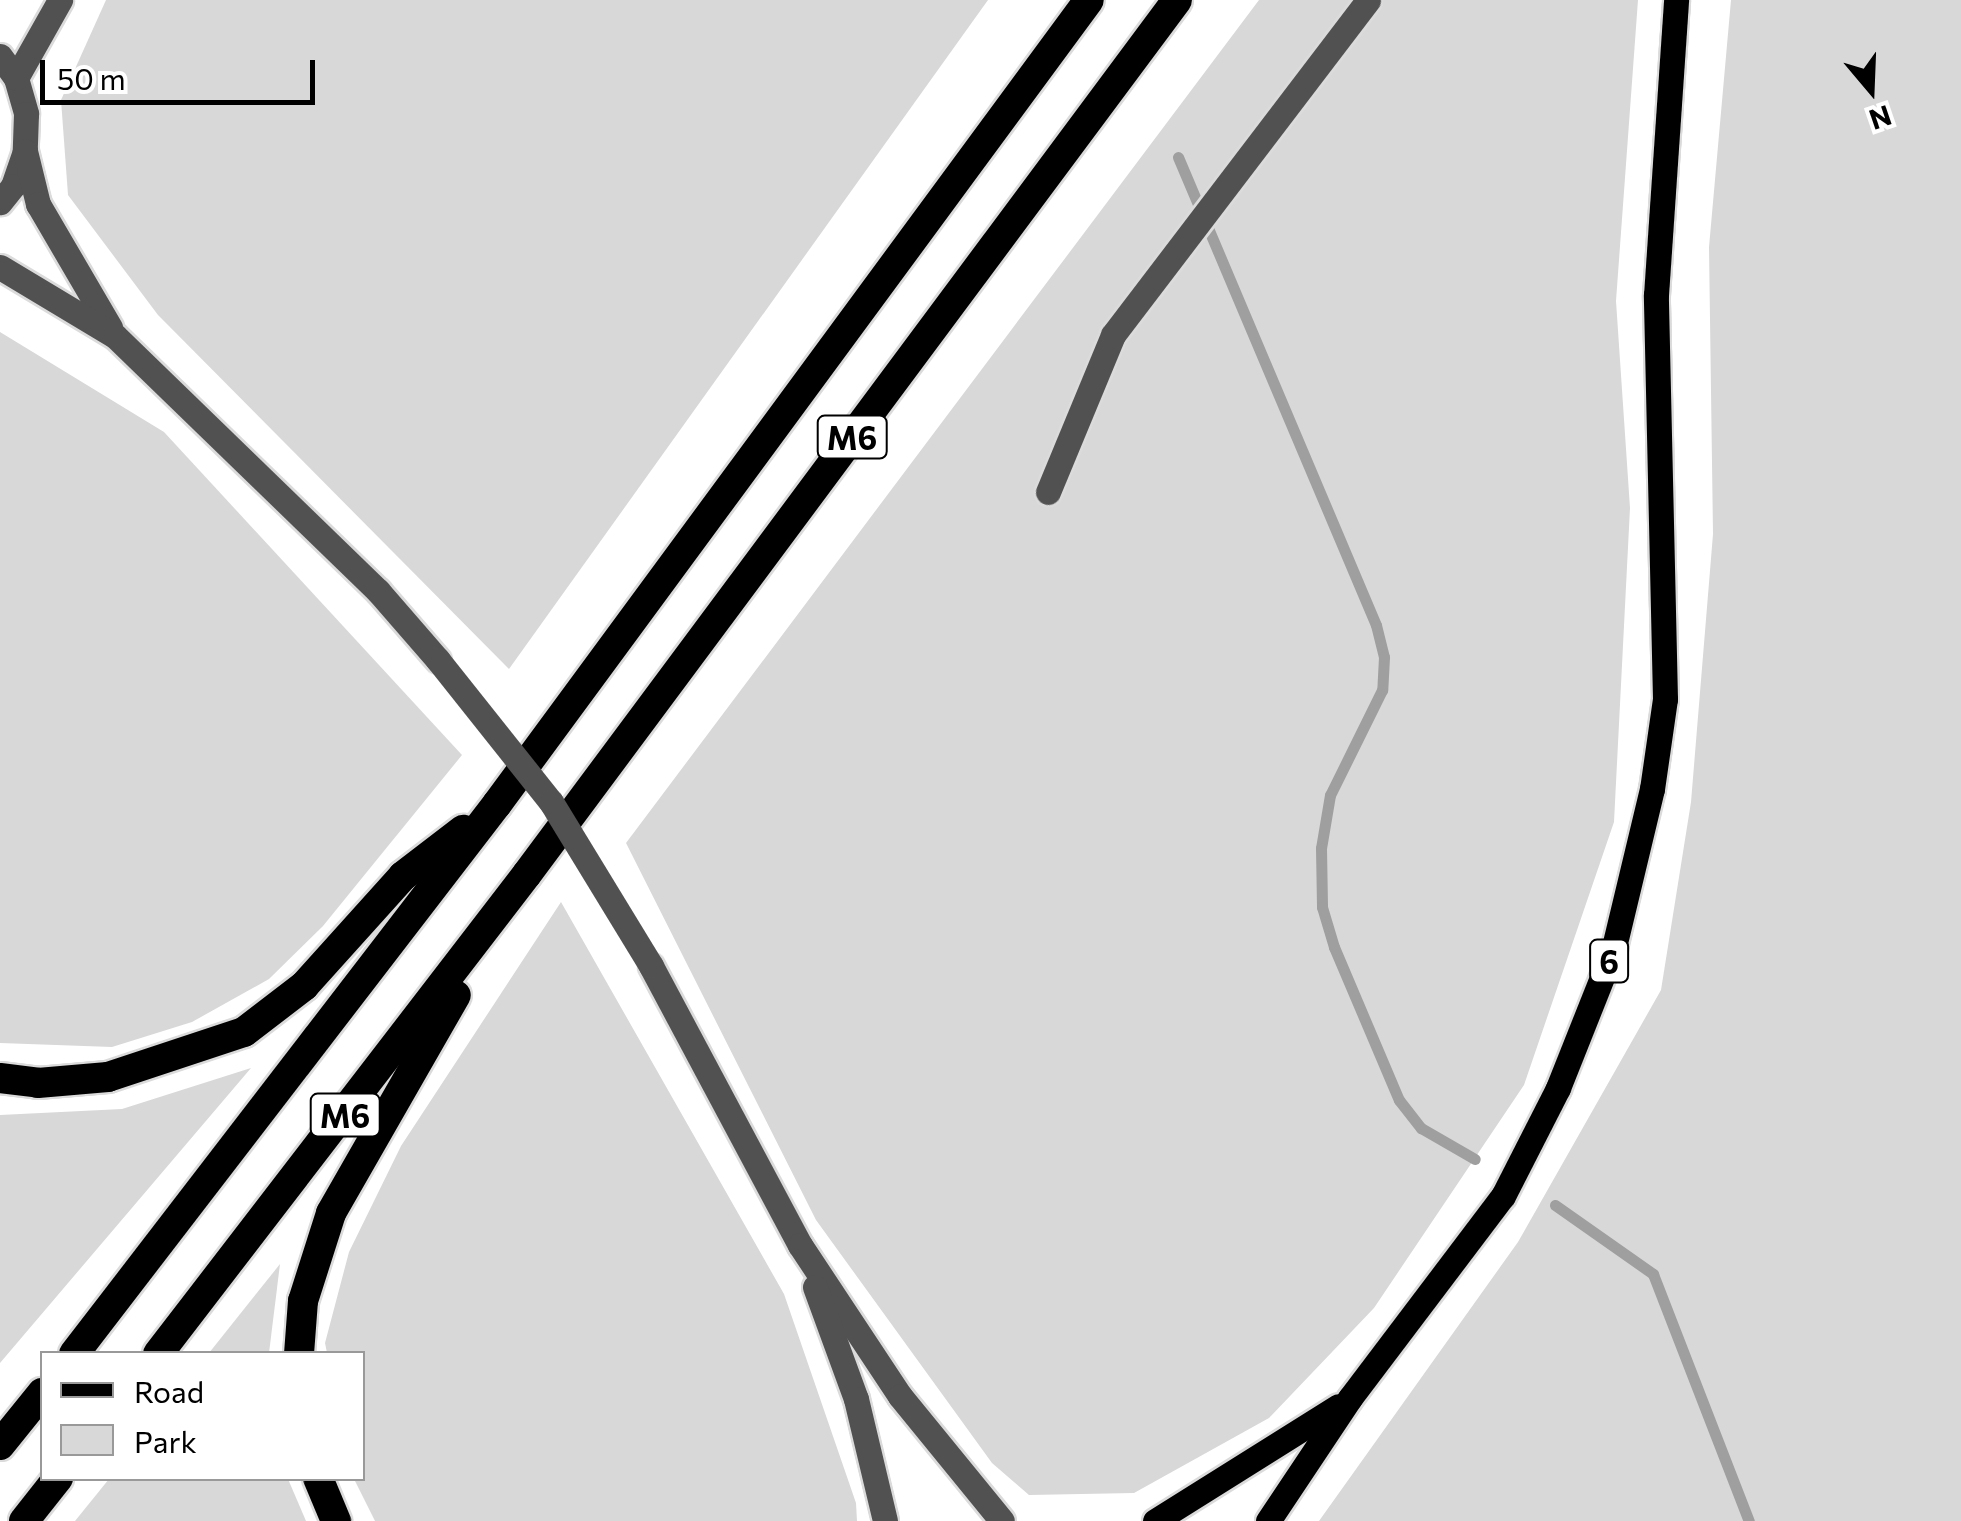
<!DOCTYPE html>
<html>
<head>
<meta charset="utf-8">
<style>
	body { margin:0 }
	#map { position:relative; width:1961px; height:1521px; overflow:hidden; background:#fff; font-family:Commissioner,sans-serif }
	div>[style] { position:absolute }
	.green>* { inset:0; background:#d8d8d8 }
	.stream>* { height:11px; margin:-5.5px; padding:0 5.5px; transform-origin:5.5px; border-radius:5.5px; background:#9f9f9f }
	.roads { filter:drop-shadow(2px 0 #dbdbdb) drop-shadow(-2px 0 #dbdbdb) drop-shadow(0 2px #dbdbdb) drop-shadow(0 -2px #dbdbdb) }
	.minor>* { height:25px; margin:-12.5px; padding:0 12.5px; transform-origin:12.5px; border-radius:12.5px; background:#515151 }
	.major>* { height:25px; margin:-12.5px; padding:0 12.5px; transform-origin:12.5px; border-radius:12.5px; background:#000 }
	.highway>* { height:30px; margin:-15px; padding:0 15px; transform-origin:15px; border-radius:15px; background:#000 }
	.minor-bridge>* { height:25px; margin:-12.5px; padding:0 12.5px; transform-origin:12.5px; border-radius:12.5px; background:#515151 }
	span { translate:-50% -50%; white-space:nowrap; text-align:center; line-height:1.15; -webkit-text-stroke:8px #fff; paint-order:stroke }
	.shield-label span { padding:2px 8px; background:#fff; border:2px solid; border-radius:8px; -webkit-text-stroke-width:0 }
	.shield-label { font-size:32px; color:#000; font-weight:700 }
	.legend { position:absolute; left:40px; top:1351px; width:325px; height:130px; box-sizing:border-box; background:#fff; border:2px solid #999; margin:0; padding:12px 18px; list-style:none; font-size:30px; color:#000 }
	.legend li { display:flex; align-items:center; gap:20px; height:50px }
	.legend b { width:50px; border:2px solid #999 }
	.north { position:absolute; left:1821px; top:40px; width:100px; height:100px; -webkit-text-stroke:8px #fff; paint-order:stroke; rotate:161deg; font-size:28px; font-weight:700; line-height:40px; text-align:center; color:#000 }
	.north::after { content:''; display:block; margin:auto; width:35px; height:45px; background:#000; clip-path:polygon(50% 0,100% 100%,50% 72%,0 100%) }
	.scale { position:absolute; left:40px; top:60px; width:275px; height:45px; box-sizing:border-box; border:5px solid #000; border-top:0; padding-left:12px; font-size:30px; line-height:35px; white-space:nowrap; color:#000; -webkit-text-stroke:8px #fff; paint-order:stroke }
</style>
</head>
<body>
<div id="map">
	<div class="green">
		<i style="clip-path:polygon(106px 0,988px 0,509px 669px,158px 315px,68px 195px,61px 100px)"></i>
		<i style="clip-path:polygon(1259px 0,1638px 0,1616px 301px,1630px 508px,1614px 822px,1524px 1085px,1374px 1308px,1269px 1418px,1134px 1493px,1029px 1495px,992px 1463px,816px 1220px,626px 843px)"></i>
		<i style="clip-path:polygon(1731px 0,1961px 0,1961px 1521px,1319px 1521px,1518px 1242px,1661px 990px,1691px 802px,1713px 534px,1709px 247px)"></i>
		<i style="clip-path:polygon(0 332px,164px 432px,462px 755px,323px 926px,269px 979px,192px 1022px,112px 1047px,0 1043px)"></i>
		<i style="clip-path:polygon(561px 902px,784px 1294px,856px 1503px,857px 1521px,375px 1521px,354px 1479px,362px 1478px,362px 1354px,327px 1353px,325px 1343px,349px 1252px,401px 1146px)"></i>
		<i style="clip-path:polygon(251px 1068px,0 1363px,0 1115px,122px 1109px)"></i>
		<i style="clip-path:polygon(280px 1264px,269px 1353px,209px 1353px)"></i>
		<i style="clip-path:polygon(109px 1479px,288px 1479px,306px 1521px,75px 1521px)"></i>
	</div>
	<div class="stream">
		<i style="left:1178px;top:157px;width:508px;rotate:67.07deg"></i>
		<i style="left:1376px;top:625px;width:33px;rotate:76deg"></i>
		<i style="left:1384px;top:657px;width:33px;rotate:93deg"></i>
		<i style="left:1382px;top:690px;width:117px;rotate:116.3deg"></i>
		<i style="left:1330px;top:795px;width:54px;rotate:99.6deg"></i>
		<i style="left:1321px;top:848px;width:59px;rotate:89deg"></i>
		<i style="left:1322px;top:907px;width:42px;rotate:73.3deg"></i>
		<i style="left:1334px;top:947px;width:166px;rotate:67deg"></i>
		<i style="left:1399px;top:1100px;width:36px;rotate:52deg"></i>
		<i style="left:1421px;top:1128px;width:62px;rotate:29.9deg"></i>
		<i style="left:1555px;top:1205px;width:120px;rotate:35.1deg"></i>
		<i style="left:1653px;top:1274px;width:265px;rotate:68.8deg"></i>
	</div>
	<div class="roads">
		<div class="minor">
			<i style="left:0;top:56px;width:27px;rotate:54deg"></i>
			<i style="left:16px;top:78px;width:37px;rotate:74deg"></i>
			<i style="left:26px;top:114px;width:37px;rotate:92deg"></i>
			<i style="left:25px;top:151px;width:37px;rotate:109deg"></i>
			<i style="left:13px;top:186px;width:21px;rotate:129deg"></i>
			<i style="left:16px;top:78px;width:90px;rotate:-60.6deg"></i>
			<i style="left:25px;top:151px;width:55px;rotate:76.2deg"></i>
			<i style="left:38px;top:204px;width:143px;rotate:59.7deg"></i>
			<i style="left:0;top:267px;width:134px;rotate:31deg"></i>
			<i style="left:115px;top:336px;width:366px;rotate:44.1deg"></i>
			<i style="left:378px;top:591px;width:91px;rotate:49deg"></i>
			<i style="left:1048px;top:492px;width:170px;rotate:-67.5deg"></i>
			<i style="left:1113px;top:335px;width:421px;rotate:-52.7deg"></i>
			<i style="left:651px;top:966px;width:316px;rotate:61.9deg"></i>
			<i style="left:800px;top:1245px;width:181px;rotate:56.5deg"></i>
			<i style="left:900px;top:1396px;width:161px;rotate:50.8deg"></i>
			<i style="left:815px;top:1287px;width:119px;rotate:69.9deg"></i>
			<i style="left:856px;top:1399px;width:125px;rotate:76.6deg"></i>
		</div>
		<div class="major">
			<i style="left:1155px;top:1521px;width:216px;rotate:-32.1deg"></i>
			<i style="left:1268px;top:1521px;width:148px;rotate:-56.3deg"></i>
			<i style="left:1350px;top:1398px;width:253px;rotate:-52.9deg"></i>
			<i style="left:1503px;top:1196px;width:121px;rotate:-63deg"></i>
			<i style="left:1558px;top:1088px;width:152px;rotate:-68.3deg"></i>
			<i style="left:1614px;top:947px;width:163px;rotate:-76.5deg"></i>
			<i style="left:1652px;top:789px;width:91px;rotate:-81.8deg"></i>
			<i style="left:1665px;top:699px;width:404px;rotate:-91.3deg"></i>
			<i style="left:1656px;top:295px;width:296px;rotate:-86.1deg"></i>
		</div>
		<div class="highway">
			<i style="left:0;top:1078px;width:38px;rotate:7deg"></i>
			<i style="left:38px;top:1083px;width:70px;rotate:-4.9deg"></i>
			<i style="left:108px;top:1077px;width:143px;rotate:-18.3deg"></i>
			<i style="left:244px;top:1032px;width:76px;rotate:-37.5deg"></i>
			<i style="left:304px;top:986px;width:148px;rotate:-48deg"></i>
			<i style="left:403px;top:876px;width:76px;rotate:-37.5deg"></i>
			<i style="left:74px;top:1354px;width:694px;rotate:-52.44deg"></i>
			<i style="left:497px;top:804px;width:998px;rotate:-53.64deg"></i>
			<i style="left:158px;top:1354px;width:605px;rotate:-52.45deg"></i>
			<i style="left:527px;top:874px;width:1089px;rotate:-53.36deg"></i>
			<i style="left:299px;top:1354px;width:53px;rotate:-85.7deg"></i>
			<i style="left:303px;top:1301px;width:92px;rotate:-72.3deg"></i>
			<i style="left:331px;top:1213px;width:251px;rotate:-60.2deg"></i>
			<i style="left:0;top:1445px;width:67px;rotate:-51.1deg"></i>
			<i style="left:318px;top:1478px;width:47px;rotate:67.3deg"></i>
			<i style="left:24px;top:1521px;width:55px;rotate:-51.7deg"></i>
		</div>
	</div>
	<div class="minor-bridge">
		<i style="left:438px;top:660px;width:181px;rotate:51.5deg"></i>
		<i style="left:551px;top:802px;width:192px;rotate:58.6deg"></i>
	</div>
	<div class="shield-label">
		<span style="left:852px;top:437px">M6</span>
		<span style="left:1609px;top:961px">6</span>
		<span style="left:345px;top:1115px">M6</span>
	</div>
	<ul class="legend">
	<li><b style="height:12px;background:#000"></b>Road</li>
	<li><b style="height:28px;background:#d8d8d8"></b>Park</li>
	</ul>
	<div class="north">N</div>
	<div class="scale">50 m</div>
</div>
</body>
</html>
